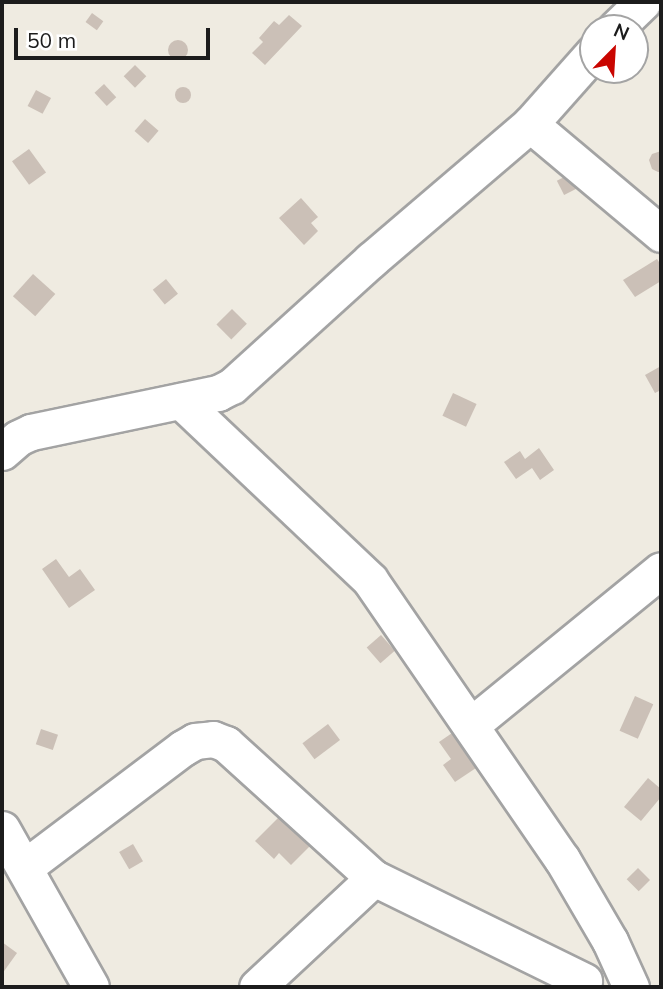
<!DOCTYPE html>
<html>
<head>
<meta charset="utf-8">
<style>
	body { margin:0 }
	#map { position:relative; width:663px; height:989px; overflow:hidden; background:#efebe1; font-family:Mulish,sans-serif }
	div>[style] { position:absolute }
	.building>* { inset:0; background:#cbc0b7; transform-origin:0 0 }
	.round { border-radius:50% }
	.roads { filter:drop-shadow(2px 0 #a3a3a3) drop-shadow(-2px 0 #a3a3a3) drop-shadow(0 2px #a3a3a3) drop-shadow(0 -2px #a3a3a3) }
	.minor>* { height:35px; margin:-17.5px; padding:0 17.5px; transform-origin:17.5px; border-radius:17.5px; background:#fff }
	span { translate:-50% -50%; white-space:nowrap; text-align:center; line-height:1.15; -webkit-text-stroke:7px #fff; paint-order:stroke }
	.frame { position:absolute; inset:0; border:4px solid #1c1c1c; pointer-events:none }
	.north { position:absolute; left:579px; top:14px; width:70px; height:70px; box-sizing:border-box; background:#fff; border:2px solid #a4a4a4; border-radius:50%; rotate:24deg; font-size:19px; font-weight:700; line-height:28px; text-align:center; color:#1c1c1c }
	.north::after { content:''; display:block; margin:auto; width:24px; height:32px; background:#c90500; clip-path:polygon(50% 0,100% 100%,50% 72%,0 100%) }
	.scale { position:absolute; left:14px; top:28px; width:196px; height:32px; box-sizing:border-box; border:4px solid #1c1c1c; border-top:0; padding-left:9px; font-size:21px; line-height:24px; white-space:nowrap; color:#1c1c1c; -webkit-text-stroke:5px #fff; paint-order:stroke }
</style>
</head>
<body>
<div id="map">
	<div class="building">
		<i style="left:92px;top:13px;width:14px;height:11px;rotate:36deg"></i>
		<i style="clip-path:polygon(289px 15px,302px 26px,265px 65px,252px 53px,263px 42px,259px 38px,274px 21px,279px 25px)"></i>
		<i class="round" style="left:168px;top:40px;width:20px;height:20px"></i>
		<i style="left:641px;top:43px;width:11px;height:10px;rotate:41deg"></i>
		<i style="left:135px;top:65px;width:16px;height:16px;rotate:45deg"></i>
		<i style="left:104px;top:84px;width:18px;height:13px;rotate:47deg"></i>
		<i class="round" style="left:175px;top:87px;width:16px;height:16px"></i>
		<i style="left:36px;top:90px;width:17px;height:18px;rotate:28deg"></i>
		<i style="left:145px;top:119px;width:18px;height:16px;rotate:41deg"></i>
		<i style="left:29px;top:149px;width:29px;height:21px;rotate:54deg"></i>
		<i style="clip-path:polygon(661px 151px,661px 172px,658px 172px,652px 169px,649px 160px,652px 154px)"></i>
		<i style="left:572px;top:173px;width:16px;height:17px;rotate:63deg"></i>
		<i style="clip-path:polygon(301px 198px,318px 217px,311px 223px,318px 231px,304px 245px,279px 218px)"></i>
		<i style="clip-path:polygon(657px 259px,661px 265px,661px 281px,635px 297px,623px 280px)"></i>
		<i style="left:33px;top:274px;width:30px;height:30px;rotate:42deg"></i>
		<i style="left:166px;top:279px;width:19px;height:17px;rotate:51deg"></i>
		<i style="left:232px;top:309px;width:21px;height:22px;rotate:45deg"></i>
		<i style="clip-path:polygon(661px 366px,661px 390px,655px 393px,645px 375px)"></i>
		<i style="left:453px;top:393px;width:26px;height:25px;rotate:25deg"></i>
		<i style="clip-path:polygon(539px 448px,554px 470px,540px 480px,532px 468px,516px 479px,504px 462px,520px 451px,525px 459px)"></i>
		<i style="clip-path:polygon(56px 559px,69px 577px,80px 569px,95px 590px,69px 608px,42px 569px)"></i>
		<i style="left:381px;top:635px;width:21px;height:19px;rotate:49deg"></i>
		<i style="left:635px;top:696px;width:20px;height:38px;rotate:24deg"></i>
		<i style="left:328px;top:724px;width:20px;height:32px;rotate:53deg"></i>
		<i style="left:41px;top:729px;width:18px;height:16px;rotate:19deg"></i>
		<i style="clip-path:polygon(455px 731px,485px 762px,455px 782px,443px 765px,451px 759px,439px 742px)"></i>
		<i style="clip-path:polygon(648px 778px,661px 789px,661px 797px,641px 821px,624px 807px)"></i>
		<i style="clip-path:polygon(286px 810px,317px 839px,291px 865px,279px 853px,274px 859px,255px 841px)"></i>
		<i style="left:133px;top:844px;width:20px;height:16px;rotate:60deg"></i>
		<i style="left:638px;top:868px;width:17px;height:16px;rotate:45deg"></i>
		<i style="clip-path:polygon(2px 942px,17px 953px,2px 974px)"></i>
	</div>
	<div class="roads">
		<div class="minor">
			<i style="left:616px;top:28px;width:37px;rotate:-44deg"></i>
			<i style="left:530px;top:124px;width:171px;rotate:40deg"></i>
			<i style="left:181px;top:401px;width:260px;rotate:43.4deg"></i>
			<i style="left:370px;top:580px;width:339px;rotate:55.5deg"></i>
			<i style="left:562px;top:859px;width:95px;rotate:59.7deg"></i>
			<i style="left:610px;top:941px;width:51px;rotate:65.5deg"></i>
			<i style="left:2px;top:452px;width:21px;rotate:-41deg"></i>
			<i style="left:18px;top:438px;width:14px;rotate:-25deg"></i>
			<i style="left:31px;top:432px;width:191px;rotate:-11.8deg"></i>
			<i style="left:218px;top:393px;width:16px;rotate:-27deg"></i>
			<i style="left:232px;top:386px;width:188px;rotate:-42.2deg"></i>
			<i style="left:371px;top:260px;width:209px;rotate:-40.5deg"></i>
			<i style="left:530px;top:124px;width:95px;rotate:-48.4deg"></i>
			<i style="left:471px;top:725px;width:245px;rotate:-39.2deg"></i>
			<i style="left:2px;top:829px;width:181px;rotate:60.6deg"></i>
			<i style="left:25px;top:867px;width:198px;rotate:-37deg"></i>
			<i style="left:183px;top:748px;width:14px;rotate:-30deg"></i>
			<i style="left:195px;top:741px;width:18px;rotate:-6deg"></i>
			<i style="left:213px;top:739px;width:14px;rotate:21deg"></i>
			<i style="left:226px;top:744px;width:200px;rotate:42.2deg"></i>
			<i style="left:374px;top:878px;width:234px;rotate:26.1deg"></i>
			<i style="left:257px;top:987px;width:160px;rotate:-43deg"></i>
		</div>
	</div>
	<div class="frame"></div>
	<div class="north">N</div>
	<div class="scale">50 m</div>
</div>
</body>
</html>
